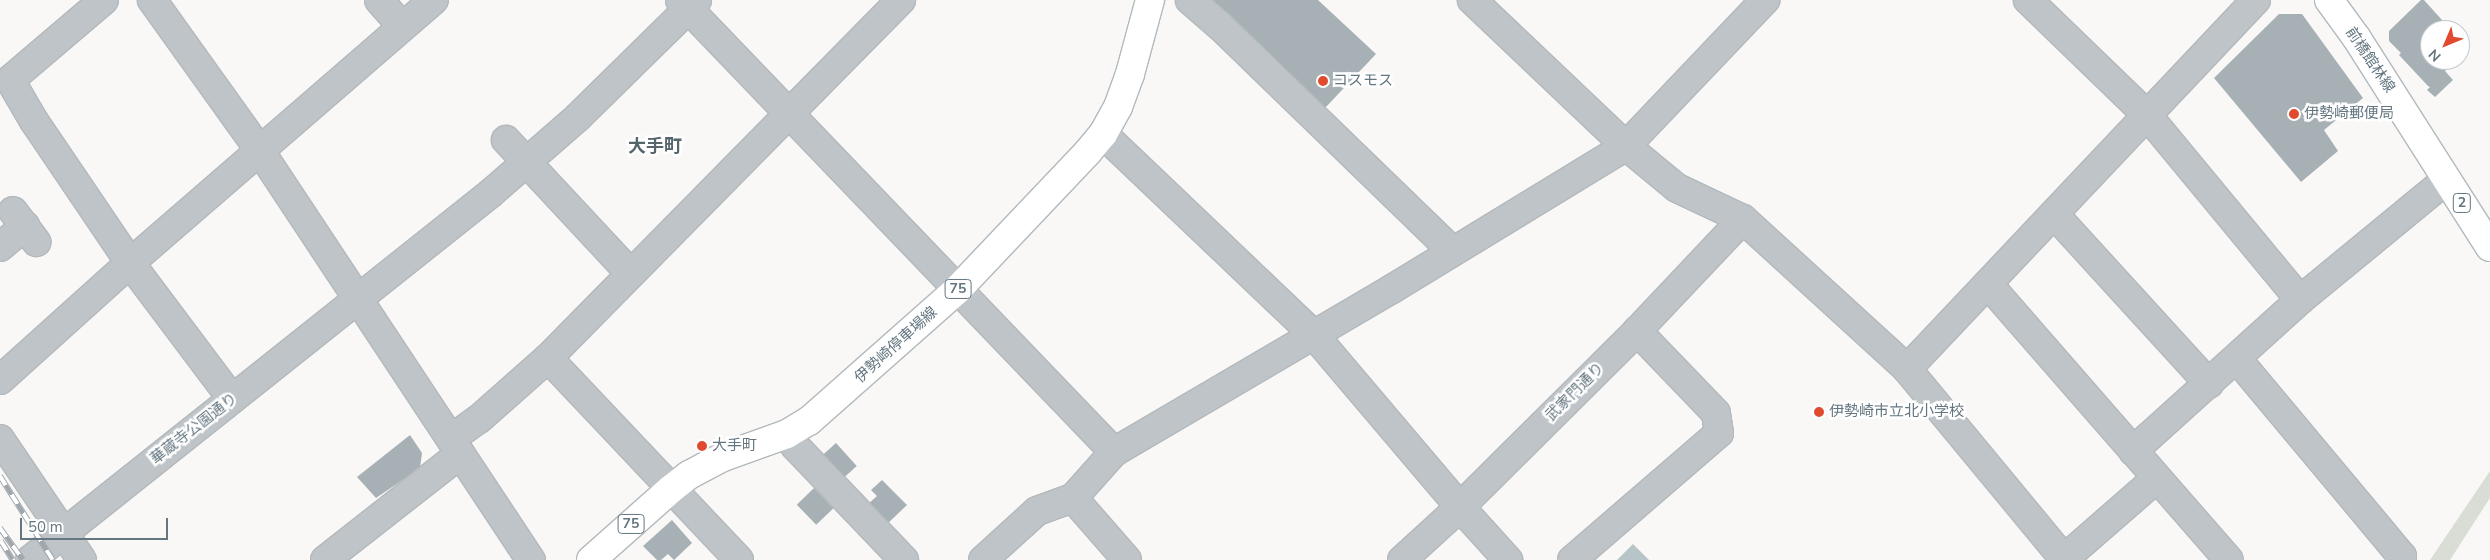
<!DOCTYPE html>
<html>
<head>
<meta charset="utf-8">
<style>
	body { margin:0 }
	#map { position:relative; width:2490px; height:560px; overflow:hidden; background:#f9f8f6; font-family:"Nunito Sans","Noto Sans JP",sans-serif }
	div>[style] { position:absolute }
	.green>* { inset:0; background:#d9ddd5 }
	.water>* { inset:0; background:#b7c5c8 }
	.building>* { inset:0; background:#a6b0b5; transform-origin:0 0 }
	.roads { filter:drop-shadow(1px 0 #b3b9bc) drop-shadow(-1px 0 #b3b9bc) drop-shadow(0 1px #b3b9bc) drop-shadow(0 -1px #b3b9bc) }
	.minor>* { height:28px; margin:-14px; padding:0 14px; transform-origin:14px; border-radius:14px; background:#bfc4c8 }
	.major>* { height:28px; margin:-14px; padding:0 14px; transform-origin:14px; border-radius:14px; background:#fff }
	.rail>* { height:5.5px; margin-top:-2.75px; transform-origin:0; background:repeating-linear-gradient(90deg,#fff 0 11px,#9fa7ac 0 22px); box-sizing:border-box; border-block:1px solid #9fa7ac }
	.dots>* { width:14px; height:14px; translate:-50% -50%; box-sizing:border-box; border:2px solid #fff; border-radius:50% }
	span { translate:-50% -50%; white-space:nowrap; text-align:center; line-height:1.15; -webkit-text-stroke:5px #fff; paint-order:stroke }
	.shield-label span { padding:1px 4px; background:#fff; border:1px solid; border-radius:4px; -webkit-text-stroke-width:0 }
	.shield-label { font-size:14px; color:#647680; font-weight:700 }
	.street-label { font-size:15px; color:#647680 }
	.poi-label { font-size:15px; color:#647680 }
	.left { translate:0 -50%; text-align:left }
	.quarter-label { font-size:18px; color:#56646c; font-weight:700 }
	.north { position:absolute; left:2420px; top:20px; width:50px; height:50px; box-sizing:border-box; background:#fff; border:1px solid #c1c8cc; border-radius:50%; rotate:225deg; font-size:14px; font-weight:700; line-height:20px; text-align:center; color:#647680 }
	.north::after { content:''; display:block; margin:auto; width:18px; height:22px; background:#e04b2f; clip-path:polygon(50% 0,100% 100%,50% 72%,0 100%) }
	.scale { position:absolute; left:20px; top:518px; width:148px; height:22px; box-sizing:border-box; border:2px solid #647680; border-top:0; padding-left:6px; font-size:15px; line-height:18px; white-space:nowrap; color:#647680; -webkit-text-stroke:4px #fff; paint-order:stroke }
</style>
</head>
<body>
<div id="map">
	<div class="green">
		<i style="clip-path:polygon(2490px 471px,2490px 498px,2450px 560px,2430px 560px)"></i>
	</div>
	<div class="water">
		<i style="clip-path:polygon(1633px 544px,1649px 560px,1617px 560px)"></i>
	</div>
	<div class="building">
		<i style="clip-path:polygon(1209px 0,1318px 0,1376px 54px,1325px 108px)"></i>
		<i style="clip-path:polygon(2421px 0,2424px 0,2451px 30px,2430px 30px,2430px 60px,2455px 60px,2445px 71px,2453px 80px,2435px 97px,2427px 90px,2430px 87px,2428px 86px,2399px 55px,2401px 53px,2389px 41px,2389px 31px)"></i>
		<i style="clip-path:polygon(2279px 14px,2302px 14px,2363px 98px,2324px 130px,2338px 151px,2301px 182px,2214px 78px)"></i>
		<i style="clip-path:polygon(410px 435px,422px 453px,420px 468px,376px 498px,357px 477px)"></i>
		<i style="left:836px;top:443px;width:31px;height:25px;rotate:48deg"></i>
		<i style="clip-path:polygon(882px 480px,907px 505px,886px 525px,867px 505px,877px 496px,871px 490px)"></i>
		<i style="left:814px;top:488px;width:28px;height:24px;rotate:46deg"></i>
		<i style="clip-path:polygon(672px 520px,692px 543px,674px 560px,668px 554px,661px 560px,657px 560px,643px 546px)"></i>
	</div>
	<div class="roads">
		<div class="minor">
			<i style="left:104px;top:0;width:123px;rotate:139.6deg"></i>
			<i style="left:10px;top:80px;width:48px;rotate:59.7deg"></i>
			<i style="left:34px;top:121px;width:171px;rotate:55.9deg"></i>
			<i style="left:130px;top:263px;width:170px;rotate:53.1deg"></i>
			<i style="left:152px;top:0;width:186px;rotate:54.4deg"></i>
			<i style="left:260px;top:151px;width:491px;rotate:56.5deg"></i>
			<i style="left:379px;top:0;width:35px;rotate:49deg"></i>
			<i style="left:680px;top:0;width:627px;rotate:46.16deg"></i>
			<i style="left:1190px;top:0;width:38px;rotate:41deg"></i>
			<i style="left:1219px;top:25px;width:325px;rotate:44.1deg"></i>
			<i style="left:1472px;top:0;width:212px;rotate:43.5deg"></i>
			<i style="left:1626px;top:146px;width:66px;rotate:39.5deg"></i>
			<i style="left:1677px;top:188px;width:73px;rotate:25.2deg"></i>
			<i style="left:1743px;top:219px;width:222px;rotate:42.4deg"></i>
			<i style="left:1907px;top:369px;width:248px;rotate:50.4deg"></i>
			<i style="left:2028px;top:0;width:165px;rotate:44deg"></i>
			<i style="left:2147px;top:115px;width:240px;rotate:50.4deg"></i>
			<i style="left:1103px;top:134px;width:291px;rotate:43.6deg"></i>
			<i style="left:1314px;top:335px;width:226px;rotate:49.7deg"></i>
			<i style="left:1460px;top:507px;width:72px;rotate:47.8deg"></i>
			<i style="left:506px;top:140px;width:182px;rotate:47deg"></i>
			<i style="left:13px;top:211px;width:39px;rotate:53deg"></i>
			<i style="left:2054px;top:214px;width:230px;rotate:47.6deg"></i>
			<i style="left:0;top:247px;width:33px;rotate:-40deg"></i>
			<i style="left:1988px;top:284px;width:366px;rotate:48.9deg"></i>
			<i style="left:548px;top:358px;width:278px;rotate:46.6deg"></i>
			<i style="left:2237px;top:359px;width:257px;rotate:50.1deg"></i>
			<i style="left:2402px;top:556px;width:4px;rotate:117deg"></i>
			<i style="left:1907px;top:369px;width:508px;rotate:-46.6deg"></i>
			<i style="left:0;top:380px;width:175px;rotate:-42deg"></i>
			<i style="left:130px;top:263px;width:402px;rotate:-40.9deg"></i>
			<i style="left:787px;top:434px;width:14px;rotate:56deg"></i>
			<i style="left:795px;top:446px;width:158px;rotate:46.3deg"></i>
			<i style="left:0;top:439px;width:146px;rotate:55.9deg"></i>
			<i style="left:451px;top:439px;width:34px;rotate:-36deg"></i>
			<i style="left:479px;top:419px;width:92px;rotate:-41.5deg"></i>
			<i style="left:548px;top:358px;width:503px;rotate:-45.4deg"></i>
			<i style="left:2133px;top:451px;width:225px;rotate:-42.1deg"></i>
			<i style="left:2300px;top:300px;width:189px;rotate:-39.4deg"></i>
			<i style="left:1073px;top:498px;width:82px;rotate:48.9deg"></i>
			<i style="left:2064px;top:559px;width:123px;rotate:-41.1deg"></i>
			<i style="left:30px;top:560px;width:589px;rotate:-38.52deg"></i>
			<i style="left:491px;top:193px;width:116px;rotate:-41.1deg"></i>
			<i style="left:578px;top:117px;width:167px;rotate:-44.5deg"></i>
			<i style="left:325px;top:560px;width:172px;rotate:-38.1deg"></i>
			<i style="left:983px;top:560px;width:73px;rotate:-42.2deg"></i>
			<i style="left:1037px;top:511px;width:38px;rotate:-20deg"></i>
			<i style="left:1073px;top:498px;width:62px;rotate:-48.3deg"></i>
			<i style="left:1114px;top:452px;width:322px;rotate:-30.4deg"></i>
			<i style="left:1392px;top:289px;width:274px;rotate:-31.4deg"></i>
			<i style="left:1626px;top:146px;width:202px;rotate:-46.4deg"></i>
			<i style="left:1402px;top:560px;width:79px;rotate:-42.4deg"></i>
			<i style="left:1460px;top:507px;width:250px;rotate:-44.8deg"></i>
			<i style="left:1637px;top:331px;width:154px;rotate:-46.6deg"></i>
			<i style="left:1572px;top:560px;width:194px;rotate:-40.8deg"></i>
			<i style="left:1719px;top:433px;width:20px;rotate:-99deg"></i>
			<i style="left:1716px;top:413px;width:114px;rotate:-133.9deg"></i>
		</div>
		<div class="major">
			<i style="left:2329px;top:0;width:46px;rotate:53.9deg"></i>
			<i style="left:2356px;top:37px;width:249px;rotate:57.5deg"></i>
			<i style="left:591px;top:560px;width:107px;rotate:-41.6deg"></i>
			<i style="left:671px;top:489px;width:23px;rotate:-38deg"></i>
			<i style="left:689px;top:475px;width:38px;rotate:-28deg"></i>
			<i style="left:723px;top:457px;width:68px;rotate:-19.8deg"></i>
			<i style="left:787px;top:434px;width:26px;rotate:-31deg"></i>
			<i style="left:809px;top:421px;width:198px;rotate:-41.5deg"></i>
			<i style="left:957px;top:290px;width:189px;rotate:-46.5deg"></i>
			<i style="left:1087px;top:153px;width:25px;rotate:-50deg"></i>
			<i style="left:1103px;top:134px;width:31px;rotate:-61deg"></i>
			<i style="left:1118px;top:107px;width:35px;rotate:-70deg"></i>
			<i style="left:1130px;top:74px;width:77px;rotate:-74.9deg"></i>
		</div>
	</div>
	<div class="rail">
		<i style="left:0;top:476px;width:99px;rotate:57.8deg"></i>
		<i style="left:0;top:528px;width:39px;rotate:54deg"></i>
		<i style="left:1px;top:541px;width:22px;rotate:58deg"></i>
	</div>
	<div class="dots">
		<i style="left:1323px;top:81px;background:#e04b2f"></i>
		<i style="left:2294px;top:114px;background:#e04b2f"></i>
		<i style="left:1819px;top:412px;background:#e04b2f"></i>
		<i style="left:702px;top:446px;background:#e04b2f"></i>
	</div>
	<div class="shield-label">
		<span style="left:2462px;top:203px">2</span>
		<span style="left:958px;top:289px">75</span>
		<span style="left:631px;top:524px">75</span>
	</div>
	<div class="street-label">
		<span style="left:2370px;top:60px;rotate:56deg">前橋館林線</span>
		<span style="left:896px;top:345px;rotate:-42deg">伊勢崎停車場線</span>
		<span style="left:1575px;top:392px;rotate:-45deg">武家門通り</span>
		<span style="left:194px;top:429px;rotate:-38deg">華蔵寺公園通り</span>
	</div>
	<div class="poi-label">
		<span class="left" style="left:1333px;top:81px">コスモス</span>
		<span class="left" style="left:2304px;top:114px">伊勢崎郵便局</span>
		<span class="left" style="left:1829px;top:412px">伊勢崎市立北小学校</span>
		<span class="left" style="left:712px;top:446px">大手町</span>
	</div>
	<div class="quarter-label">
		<span style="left:655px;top:146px">大手町</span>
	</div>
	<div class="north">N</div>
	<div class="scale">50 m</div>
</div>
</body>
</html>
